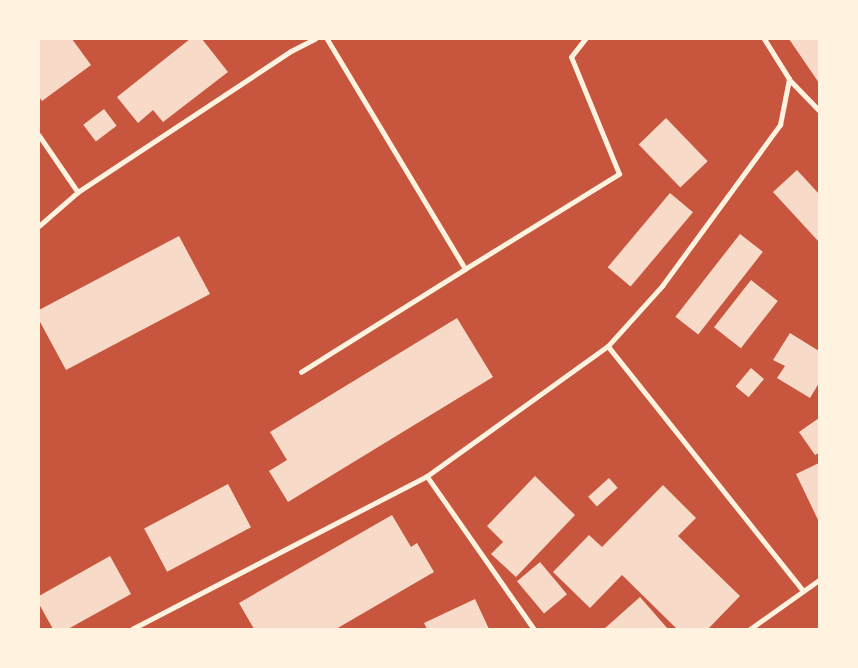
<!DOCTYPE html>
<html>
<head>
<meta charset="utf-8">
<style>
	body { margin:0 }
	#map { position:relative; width:858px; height:668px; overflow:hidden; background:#c8553d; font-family:Rubik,sans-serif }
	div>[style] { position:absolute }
	.building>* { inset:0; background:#f7dbc8; transform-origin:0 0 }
	.service>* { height:4.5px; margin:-2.25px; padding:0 2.25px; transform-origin:2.25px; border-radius:2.25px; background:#fff3e0 }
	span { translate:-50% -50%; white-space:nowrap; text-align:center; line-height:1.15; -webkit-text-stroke:6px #fff3e0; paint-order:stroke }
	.frame { position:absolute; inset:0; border:40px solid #fff3e0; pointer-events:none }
</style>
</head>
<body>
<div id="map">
	<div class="building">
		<i style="clip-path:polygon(39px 39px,72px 39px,91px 65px,42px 101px,39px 97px)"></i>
		<i style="clip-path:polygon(190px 39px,202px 39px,228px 72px,163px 122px,153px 110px,138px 123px,117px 97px)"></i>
		<i style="clip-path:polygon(789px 39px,819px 39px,819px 83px)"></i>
		<i style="left:104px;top:109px;width:21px;height:26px;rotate:53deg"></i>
		<i style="left:666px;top:118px;width:60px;height:38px;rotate:46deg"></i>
		<i style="clip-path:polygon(797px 170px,819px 194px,819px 242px,773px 192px)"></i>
		<i style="left:670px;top:193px;width:30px;height:97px;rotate:40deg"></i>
		<i style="left:740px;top:234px;width:29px;height:105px;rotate:38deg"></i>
		<i style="clip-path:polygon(179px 236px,210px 294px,66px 370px,39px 320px,39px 310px)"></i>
		<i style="left:751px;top:280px;width:34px;height:60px;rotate:38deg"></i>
		<i style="clip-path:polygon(457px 318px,493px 377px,288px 502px,269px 471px,287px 460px,270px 432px)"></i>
		<i style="clip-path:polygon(790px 333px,819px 351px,819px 383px,810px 398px,777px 378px,785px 366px,773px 360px)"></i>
		<i style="left:751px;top:368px;width:17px;height:24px;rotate:40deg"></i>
		<i style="clip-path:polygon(819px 418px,819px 453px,815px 455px,799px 432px)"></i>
		<i style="clip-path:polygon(819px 463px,819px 522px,796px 474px)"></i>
		<i style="clip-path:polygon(535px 476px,575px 515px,516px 577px,491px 554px,503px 542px,487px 526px)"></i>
		<i style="left:609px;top:478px;width:13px;height:28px;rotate:48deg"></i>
		<i style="left:228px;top:484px;width:49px;height:95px;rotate:62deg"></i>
		<i style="clip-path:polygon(663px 485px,696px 518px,678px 536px,740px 596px,708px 629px,677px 629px,622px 575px,590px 608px,553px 572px,589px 535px,602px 547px)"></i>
		<i style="clip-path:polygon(392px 515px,411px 547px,417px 543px,434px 572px,336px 629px,254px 629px,239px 603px)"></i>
		<i style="clip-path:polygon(110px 556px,131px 594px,68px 629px,53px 629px,39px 604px,39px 596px)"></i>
		<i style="left:540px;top:562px;width:42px;height:30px;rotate:50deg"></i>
		<i style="clip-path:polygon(640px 597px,668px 629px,604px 629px)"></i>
		<i style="clip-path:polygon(475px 599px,489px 629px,427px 629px,424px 623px)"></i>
	</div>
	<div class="service">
		<i style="left:789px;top:79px;width:43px;rotate:45.9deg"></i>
		<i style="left:39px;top:135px;width:69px;rotate:55.6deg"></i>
		<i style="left:39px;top:226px;width:52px;rotate:-41.1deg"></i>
		<i style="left:78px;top:192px;width:255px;rotate:-33.5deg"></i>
		<i style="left:291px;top:51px;width:27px;rotate:-27deg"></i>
		<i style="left:465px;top:269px;width:181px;rotate:-31.7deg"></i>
		<i style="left:619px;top:174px;width:126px;rotate:-112.3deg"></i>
		<i style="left:571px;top:57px;width:23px;rotate:-52deg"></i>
		<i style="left:608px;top:346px;width:312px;rotate:51.4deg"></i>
		<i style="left:301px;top:372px;width:194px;rotate:-32.1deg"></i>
		<i style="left:465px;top:269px;width:268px;rotate:-121deg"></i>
		<i style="left:427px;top:476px;width:223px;rotate:-35.7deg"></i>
		<i style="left:608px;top:346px;width:81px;rotate:-48deg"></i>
		<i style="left:662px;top:286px;width:200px;rotate:-53.8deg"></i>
		<i style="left:780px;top:125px;width:47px;rotate:-78.9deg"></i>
		<i style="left:789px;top:79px;width:47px;rotate:-122deg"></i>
		<i style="left:132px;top:629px;width:332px;rotate:-27.4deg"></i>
		<i style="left:427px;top:476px;width:187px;rotate:55deg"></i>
		<i style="left:750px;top:629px;width:85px;rotate:-35.4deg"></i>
	</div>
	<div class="frame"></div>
</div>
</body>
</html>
